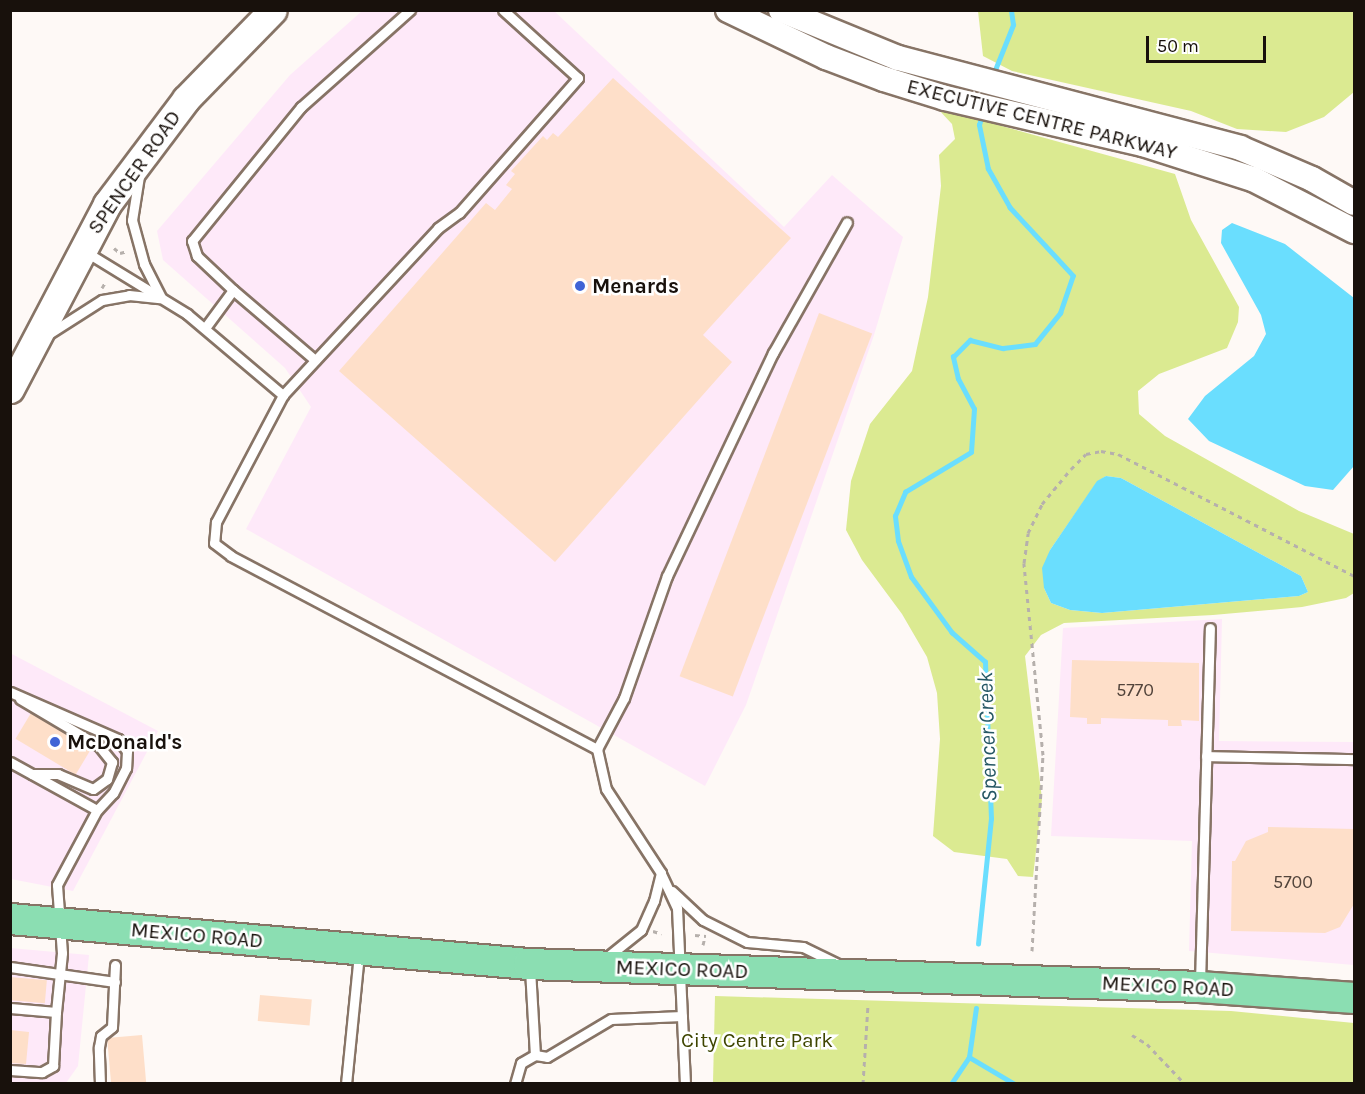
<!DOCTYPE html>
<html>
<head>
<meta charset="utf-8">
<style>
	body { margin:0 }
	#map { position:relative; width:1365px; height:1094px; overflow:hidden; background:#fef9f6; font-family:Karla,sans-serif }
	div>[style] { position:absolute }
	.commercial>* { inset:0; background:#fee9f9 }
	.green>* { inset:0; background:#dbea91 }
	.water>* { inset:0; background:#6adefe }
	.stream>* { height:4.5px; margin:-2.25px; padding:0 2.25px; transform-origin:2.25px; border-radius:2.25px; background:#6adefe }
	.building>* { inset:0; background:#fedfc9; transform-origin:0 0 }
	.path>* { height:3px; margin-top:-1.5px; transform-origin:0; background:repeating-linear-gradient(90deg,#b6b0ac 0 4.5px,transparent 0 9px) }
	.roads { filter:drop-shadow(2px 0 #877466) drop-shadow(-2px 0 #877466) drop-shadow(0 2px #877466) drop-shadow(0 -2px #877466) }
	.service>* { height:9px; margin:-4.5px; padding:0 4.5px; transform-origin:4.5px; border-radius:4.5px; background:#fff }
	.tertiary>* { height:24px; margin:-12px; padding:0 12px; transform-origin:12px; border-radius:12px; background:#fff }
	.secondary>* { height:27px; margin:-13.5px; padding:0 13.5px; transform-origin:13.5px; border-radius:13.5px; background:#fff }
	.primary>* { height:30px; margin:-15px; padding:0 15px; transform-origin:15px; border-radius:15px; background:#8bdeb2 }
	.dots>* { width:16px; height:16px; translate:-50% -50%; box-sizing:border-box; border:3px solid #fff; border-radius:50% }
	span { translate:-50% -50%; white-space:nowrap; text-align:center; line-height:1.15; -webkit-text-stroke:5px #fff; paint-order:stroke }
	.number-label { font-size:18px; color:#52443b }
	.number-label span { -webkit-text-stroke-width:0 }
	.street-label { font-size:21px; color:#18110c }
	.poi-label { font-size:21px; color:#18110c; font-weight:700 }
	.left { translate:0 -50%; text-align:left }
	.park-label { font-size:21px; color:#3e4500 }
	.water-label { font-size:22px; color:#255764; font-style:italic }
	.frame { position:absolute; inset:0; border:12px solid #18110c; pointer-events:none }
	.scale { position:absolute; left:1146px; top:36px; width:120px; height:27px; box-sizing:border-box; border:3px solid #18110c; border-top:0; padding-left:8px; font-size:18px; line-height:21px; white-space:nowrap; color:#18110c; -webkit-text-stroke:4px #fff; paint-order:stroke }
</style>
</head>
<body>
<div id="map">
	<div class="commercial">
		<i style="clip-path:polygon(553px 10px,784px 227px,832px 175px,903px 237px,874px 335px,746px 705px,705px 786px,246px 529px,311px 407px,285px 368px,163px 260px,157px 231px,290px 75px,362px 11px)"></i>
		<i style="clip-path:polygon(1222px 619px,1219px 741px,1354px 742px,1354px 965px,1189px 951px,1192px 841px,1051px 836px,1063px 628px)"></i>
		<i style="clip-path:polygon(10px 653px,158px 731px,73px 891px,11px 879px)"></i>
		<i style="clip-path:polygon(10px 948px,89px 955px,78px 1066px,66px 1083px,11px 1083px)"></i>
	</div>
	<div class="green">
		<i style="clip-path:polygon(978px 11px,1354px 11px,1354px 92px,1324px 117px,1286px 132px,1237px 129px,1191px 111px,1012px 71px,983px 56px)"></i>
		<i style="clip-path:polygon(evenodd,937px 108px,1175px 174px,1191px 220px,1239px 307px,1238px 322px,1227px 348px,1159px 374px,1138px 391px,1139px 414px,1165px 436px,1299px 511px,1354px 534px,1354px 593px,1346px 598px,1302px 607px,1213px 615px,1064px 623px,1041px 635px,1025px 656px,1042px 799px,1033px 877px,1018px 876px,1007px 859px,954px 852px,933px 836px,940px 739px,937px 693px,927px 657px,902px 614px,862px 560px,846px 530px,851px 481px,870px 424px,912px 371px,928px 297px,941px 186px,939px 155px,955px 139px,952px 124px,937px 108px,1106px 476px,1121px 478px,1301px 576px,1308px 592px,1299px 596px,1102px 613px,1070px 610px,1051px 603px,1044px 588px,1050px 550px,1097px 482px,1106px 476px)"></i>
		<i style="clip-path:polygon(715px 996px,1231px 1011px,1354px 1023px,1354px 1083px,713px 1083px)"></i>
	</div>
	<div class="water">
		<i style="clip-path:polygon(1232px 223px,1285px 244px,1354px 298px,1354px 466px,1333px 490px,1305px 486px,1209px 441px,1188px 419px,1205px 396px,1254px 356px,1266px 334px,1261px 315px,1221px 243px,1222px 230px)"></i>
		<i style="clip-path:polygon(1106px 476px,1121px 478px,1301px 576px,1308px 592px,1299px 596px,1102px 613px,1070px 610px,1051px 603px,1044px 588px,1042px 568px,1050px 550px,1097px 481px)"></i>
	</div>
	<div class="stream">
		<i style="left:993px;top:75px;width:54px;rotate:-68.2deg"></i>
		<i style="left:1013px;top:25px;width:15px;rotate:-98deg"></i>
		<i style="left:978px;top:944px;width:126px;rotate:-84.1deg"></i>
		<i style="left:991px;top:819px;width:157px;rotate:-92.2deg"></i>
		<i style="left:985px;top:662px;width:44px;rotate:-138.7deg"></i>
		<i style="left:952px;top:633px;width:69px;rotate:-126.2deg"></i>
		<i style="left:911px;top:577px;width:38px;rotate:-110deg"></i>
		<i style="left:898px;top:541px;width:25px;rotate:-97deg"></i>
		<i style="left:895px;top:516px;width:26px;rotate:-67deg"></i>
		<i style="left:905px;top:492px;width:77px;rotate:-31.2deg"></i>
		<i style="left:971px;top:452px;width:43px;rotate:-86deg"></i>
		<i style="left:974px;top:409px;width:34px;rotate:-118deg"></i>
		<i style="left:958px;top:379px;width:23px;rotate:-103deg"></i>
		<i style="left:953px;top:357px;width:24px;rotate:-45deg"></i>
		<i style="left:970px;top:340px;width:34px;rotate:14deg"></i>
		<i style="left:1003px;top:348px;width:32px;rotate:-7deg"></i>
		<i style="left:1035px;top:344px;width:40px;rotate:-51deg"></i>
		<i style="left:1060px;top:313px;width:39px;rotate:-71deg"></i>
		<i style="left:1073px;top:276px;width:93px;rotate:-132.8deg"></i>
		<i style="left:1010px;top:208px;width:45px;rotate:-119.4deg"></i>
		<i style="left:988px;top:169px;width:45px;rotate:-101.6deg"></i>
		<i style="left:979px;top:125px;width:10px;rotate:-73deg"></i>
		<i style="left:969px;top:1057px;width:53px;rotate:30.4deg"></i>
		<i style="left:951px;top:1084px;width:32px;rotate:-56deg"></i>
		<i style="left:969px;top:1057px;width:49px;rotate:-81.9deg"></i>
	</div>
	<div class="building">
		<i style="clip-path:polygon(613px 78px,791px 238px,703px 335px,732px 362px,555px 562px,339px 371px,486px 203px,495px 210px,512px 189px,506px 185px,515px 174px,511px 171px,543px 136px,547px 140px,553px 133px,558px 137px)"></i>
		<i style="left:819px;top:313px;width:57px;height:389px;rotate:21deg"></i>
		<i style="clip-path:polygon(1072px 660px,1199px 663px,1199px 721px,1181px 720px,1182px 726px,1168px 726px,1168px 720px,1101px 718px,1101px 724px,1087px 724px,1087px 718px,1070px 717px)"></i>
		<i style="left:31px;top:713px;width:70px;height:30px;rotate:31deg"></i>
		<i style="clip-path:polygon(1268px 827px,1354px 829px,1354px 904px,1340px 927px,1325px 933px,1231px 931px,1232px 861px,1235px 861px,1246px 841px,1268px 832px)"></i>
		<i style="left:10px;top:977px;width:37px;height:23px;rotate:5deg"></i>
		<i style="left:260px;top:995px;width:52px;height:26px;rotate:5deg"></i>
		<i style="clip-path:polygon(10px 1030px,29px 1032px,26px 1064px,10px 1063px)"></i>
		<i style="left:142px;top:1035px;width:48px;height:35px;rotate:85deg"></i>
	</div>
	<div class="path">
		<i style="left:114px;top:248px;width:8px;rotate:40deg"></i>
		<i style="left:120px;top:253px;width:8px;rotate:-14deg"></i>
		<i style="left:102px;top:288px;width:8px;rotate:-60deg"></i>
		<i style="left:653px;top:931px;width:9px;rotate:18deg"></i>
		<i style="left:695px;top:935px;width:11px;rotate:5deg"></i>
		<i style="left:703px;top:945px;width:9px;rotate:-77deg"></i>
		<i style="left:1032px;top:951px;width:196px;rotate:-86.8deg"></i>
		<i style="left:1043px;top:755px;width:193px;rotate:-95.7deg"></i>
		<i style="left:1024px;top:563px;width:30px;rotate:-82deg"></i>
		<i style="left:1028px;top:533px;width:32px;rotate:-64deg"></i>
		<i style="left:1042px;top:504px;width:45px;rotate:-50.4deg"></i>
		<i style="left:1071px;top:469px;width:21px;rotate:-45deg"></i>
		<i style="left:1086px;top:454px;width:15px;rotate:-11deg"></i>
		<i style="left:1101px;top:451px;width:17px;rotate:10deg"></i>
		<i style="left:1118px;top:454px;width:266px;rotate:27.3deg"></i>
		<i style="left:1132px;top:1035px;width:17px;rotate:31deg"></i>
		<i style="left:1147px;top:1044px;width:55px;rotate:46.5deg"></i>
		<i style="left:863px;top:1084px;width:80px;rotate:-86.4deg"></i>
	</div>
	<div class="roads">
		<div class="service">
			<i style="left:139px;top:176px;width:45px;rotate:99deg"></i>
			<i style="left:132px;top:220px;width:46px;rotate:74.7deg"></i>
			<i style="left:144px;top:264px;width:37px;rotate:63deg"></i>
			<i style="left:86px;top:252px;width:119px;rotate:31.5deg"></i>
			<i style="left:187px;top:314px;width:126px;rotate:40.2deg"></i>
			<i style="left:283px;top:395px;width:144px;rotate:117.8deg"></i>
			<i style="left:216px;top:522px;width:21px;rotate:95deg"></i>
			<i style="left:214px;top:543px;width:21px;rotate:37deg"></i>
			<i style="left:231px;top:556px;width:414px;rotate:27.8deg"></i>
			<i style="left:233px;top:290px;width:108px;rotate:40.5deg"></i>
			<i style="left:205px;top:328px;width:47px;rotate:-53.6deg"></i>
			<i style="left:233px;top:290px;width:50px;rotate:-136.6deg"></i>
			<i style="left:197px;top:256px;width:16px;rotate:-108deg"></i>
			<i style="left:192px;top:241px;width:173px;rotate:-50.9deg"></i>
			<i style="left:301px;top:107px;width:146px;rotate:-41.7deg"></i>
			<i style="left:47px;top:335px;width:65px;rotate:-32.5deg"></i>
			<i style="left:102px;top:300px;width:27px;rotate:-10deg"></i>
			<i style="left:129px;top:295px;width:31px;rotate:6deg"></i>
			<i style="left:283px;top:395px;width:228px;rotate:-47.1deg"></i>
			<i style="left:438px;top:228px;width:26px;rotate:-36deg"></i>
			<i style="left:459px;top:213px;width:180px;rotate:-48.6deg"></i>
			<i style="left:578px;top:78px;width:101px;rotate:-137.8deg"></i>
			<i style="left:10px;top:692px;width:118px;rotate:23.5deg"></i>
			<i style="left:118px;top:739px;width:15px;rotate:53deg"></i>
			<i style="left:127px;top:751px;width:17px;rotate:93deg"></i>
			<i style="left:126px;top:768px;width:28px;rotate:117deg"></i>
			<i style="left:113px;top:793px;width:23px;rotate:133deg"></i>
			<i style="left:97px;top:810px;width:85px;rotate:118.1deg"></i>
			<i style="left:57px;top:885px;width:68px;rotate:85.8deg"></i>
			<i style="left:62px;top:953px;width:59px;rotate:95.8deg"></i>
			<i style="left:56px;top:1012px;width:46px;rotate:-175deg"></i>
			<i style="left:20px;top:699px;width:92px;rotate:30.7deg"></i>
			<i style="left:99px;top:746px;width:21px;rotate:51deg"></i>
			<i style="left:112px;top:762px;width:18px;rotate:106deg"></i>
			<i style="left:107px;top:779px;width:17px;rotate:144deg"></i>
			<i style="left:93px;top:789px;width:38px;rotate:-157deg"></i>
			<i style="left:58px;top:774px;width:26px;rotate:180deg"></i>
			<i style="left:1206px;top:756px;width:148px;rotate:1.2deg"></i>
			<i style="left:10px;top:762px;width:99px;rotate:28.9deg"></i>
			<i style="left:672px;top:891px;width:42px;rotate:43.1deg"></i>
			<i style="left:703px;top:920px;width:49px;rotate:26.6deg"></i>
			<i style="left:747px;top:942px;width:56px;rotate:5.1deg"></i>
			<i style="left:803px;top:947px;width:39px;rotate:26deg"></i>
			<i style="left:606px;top:958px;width:45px;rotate:-38.7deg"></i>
			<i style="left:641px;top:930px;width:32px;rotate:-66deg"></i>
			<i style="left:654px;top:901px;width:29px;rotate:-76deg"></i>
			<i style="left:10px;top:967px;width:106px;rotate:8.1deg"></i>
			<i style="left:530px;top:969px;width:86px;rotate:86.7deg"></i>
			<i style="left:535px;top:1055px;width:12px;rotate:9deg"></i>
			<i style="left:547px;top:1057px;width:74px;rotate:-30.7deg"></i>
			<i style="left:611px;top:1019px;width:71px;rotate:-2.4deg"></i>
			<i style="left:1200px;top:983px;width:355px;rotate:-88.4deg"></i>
			<i style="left:10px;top:1070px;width:32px;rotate:4deg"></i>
			<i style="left:42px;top:1072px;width:13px;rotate:-29deg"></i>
			<i style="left:53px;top:1066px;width:54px;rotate:-86.8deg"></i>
			<i style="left:100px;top:1084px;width:37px;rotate:-92deg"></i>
			<i style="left:99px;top:1047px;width:11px;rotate:-80deg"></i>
			<i style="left:101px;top:1036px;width:14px;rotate:-39deg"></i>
			<i style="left:112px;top:1027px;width:62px;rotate:-87.2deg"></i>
			<i style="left:346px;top:1084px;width:131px;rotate:-84.3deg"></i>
			<i style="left:515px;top:1084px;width:22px;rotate:-74deg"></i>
			<i style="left:521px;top:1063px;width:16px;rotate:-30deg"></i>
			<i style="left:685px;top:1084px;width:176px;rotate:-92.6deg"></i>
			<i style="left:677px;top:908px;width:38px;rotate:-115deg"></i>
			<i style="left:661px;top:873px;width:100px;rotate:-123.2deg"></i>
			<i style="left:606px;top:789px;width:41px;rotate:-102.7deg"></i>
			<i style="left:597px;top:749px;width:58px;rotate:-62.1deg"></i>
			<i style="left:624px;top:698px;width:129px;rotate:-70.6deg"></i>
			<i style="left:667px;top:576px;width:247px;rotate:-64.6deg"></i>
			<i style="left:773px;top:353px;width:150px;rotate:-60.5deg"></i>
		</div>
		<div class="tertiary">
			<i style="left:728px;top:10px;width:109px;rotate:25.6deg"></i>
			<i style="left:826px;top:57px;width:62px;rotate:20.8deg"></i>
			<i style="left:884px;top:79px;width:64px;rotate:17.3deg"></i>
			<i style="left:945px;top:98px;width:203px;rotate:13.1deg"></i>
			<i style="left:1143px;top:144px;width:115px;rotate:17.7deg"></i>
			<i style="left:1253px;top:179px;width:114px;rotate:27.2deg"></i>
			<i style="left:781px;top:10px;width:126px;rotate:22.3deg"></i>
			<i style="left:898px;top:58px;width:354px;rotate:14.7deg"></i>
			<i style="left:1240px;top:148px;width:78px;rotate:23.3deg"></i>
			<i style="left:1312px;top:179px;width:48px;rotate:29.7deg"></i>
		</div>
		<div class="secondary">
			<i style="left:10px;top:389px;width:209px;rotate:-62.3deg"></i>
			<i style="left:107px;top:204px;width:131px;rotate:-53deg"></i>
			<i style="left:186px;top:99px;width:124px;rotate:-45.7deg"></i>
		</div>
		<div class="primary">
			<i style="left:10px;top:919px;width:521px;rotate:4.96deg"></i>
			<i style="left:529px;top:964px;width:671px;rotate:1.96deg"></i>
			<i style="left:1200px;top:987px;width:154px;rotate:4.1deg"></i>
		</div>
	</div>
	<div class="dots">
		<i style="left:580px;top:286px;background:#4064d6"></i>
		<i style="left:55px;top:742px;background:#4064d6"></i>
	</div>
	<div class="number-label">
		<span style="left:1135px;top:690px">5770</span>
		<span style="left:1293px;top:882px">5700</span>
	</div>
	<div class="street-label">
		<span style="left:1042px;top:119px;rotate:14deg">EXECUTIVE CENTRE PARKWAY</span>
		<span style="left:134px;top:172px;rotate:-55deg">SPENCER ROAD</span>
		<span style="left:197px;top:935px;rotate:5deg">MEXICO ROAD</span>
		<span style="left:682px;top:969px;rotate:2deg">MEXICO ROAD</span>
		<span style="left:1168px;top:986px;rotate:3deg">MEXICO ROAD</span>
	</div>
	<div class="poi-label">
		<span class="left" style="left:592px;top:286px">Menards</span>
		<span class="left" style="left:67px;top:742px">McDonald's</span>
	</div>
	<div class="park-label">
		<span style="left:757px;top:1040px">City Centre Park</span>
	</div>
	<div class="water-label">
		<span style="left:988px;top:737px;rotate:-92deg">Spencer Creek</span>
	</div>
	<div class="frame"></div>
	<div class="scale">50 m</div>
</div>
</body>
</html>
